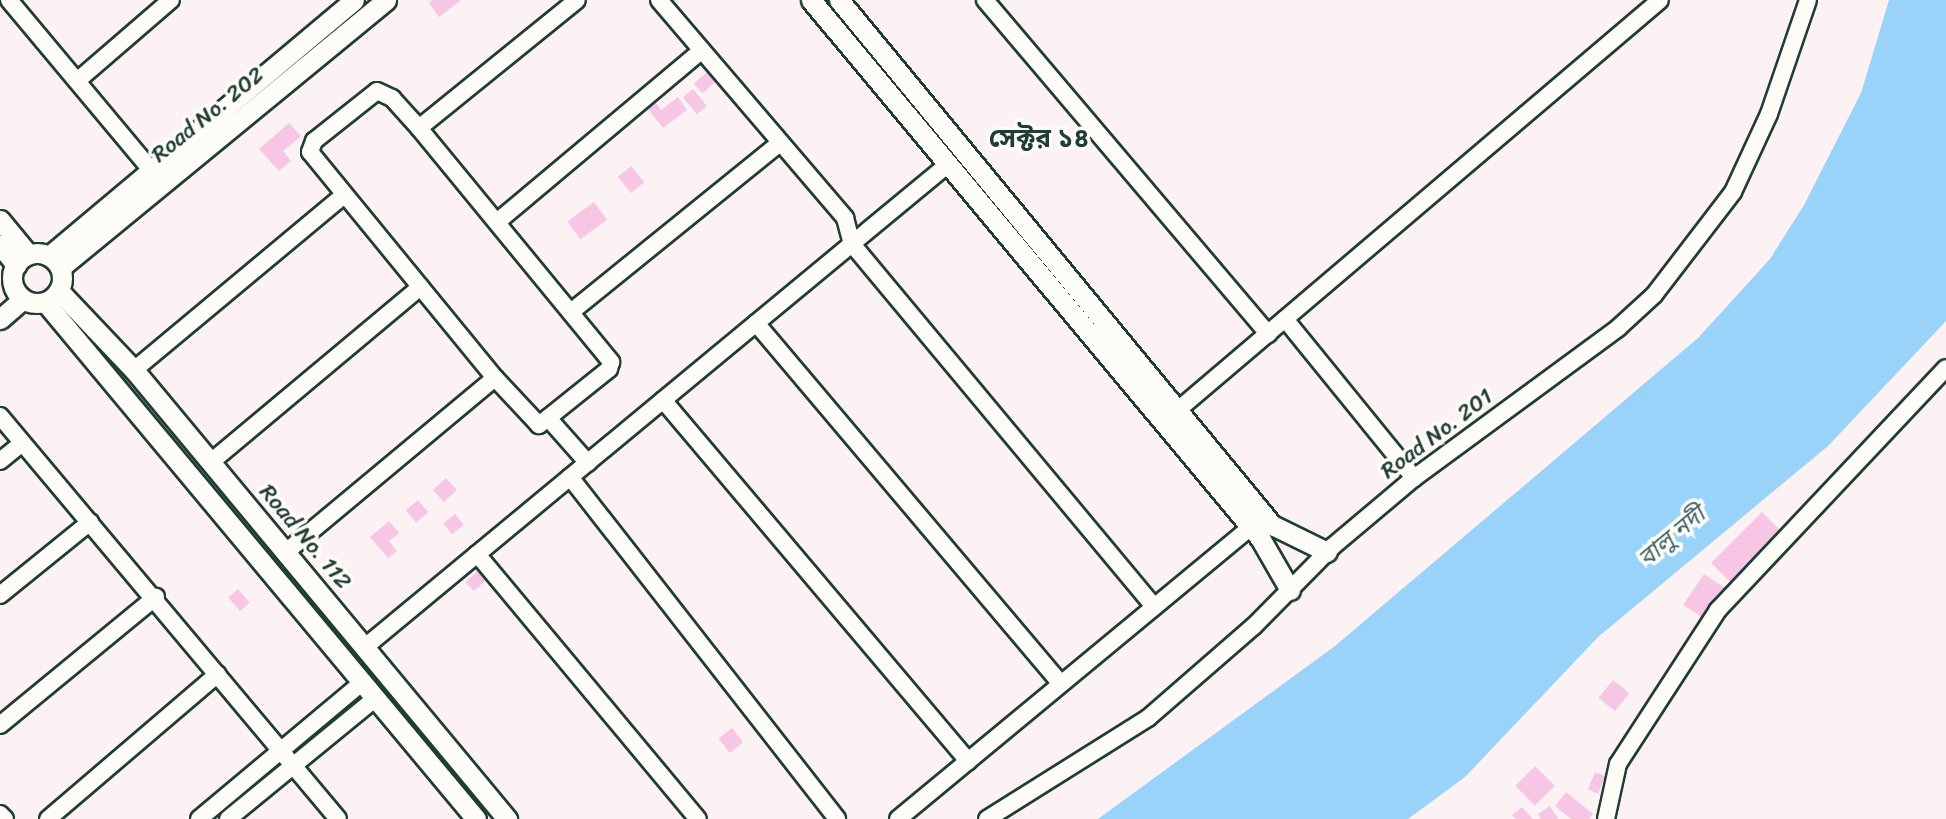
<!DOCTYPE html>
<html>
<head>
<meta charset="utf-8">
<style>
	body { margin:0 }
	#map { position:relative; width:1946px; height:819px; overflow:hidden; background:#fcf1f3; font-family:Sriracha,"Noto Sans Bengali",sans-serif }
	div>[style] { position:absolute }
	.water>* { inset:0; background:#9ad3fa }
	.building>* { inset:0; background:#f8c6e5; transform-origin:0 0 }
	.roads { filter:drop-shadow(2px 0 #1f3d34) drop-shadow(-2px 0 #1f3d34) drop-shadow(0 2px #1f3d34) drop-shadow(0 -2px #1f3d34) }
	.minor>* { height:16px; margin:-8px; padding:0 8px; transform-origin:8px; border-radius:8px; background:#fdfcf7 }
	.tertiary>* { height:19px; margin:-9.5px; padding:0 9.5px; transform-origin:9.5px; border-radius:9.5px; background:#fdfcf7 }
	.tertiary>.ring { margin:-9.5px; padding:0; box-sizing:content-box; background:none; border:19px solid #fdfcf7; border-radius:50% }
	span { translate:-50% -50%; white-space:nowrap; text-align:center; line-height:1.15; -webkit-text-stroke:7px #fdfcf7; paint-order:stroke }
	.street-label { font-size:23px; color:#1f3d34 }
	.water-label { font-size:24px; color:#3e6266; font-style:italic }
	.quarter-label { font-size:26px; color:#1f3d34; font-weight:700 }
</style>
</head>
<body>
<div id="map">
	<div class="water">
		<i style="clip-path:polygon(1889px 0,1946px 0,1946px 321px,1828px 446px,1598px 637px,1465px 777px,1408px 819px,1098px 819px,1335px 646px,1698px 338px,1770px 259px,1804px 205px,1861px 93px)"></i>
	</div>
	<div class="building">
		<i style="clip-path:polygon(433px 0,461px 0,439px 17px,429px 3px)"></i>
		<i style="left:708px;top:71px;width:13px;height:19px;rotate:48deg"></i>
		<i style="left:693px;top:89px;width:22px;height:13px;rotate:51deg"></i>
		<i style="clip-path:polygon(678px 97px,687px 110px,663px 128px,647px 108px,655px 102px,661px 110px)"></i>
		<i style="clip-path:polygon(289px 123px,301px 136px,283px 151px,291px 161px,279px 171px,259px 149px)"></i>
		<i style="left:631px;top:166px;width:21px;height:17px;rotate:51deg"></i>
		<i style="left:594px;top:202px;width:22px;height:33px;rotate:54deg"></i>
		<i style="left:446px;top:478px;width:16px;height:18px;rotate:47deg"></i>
		<i style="left:418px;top:500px;width:16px;height:16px;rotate:50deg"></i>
		<i style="left:1762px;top:512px;width:27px;height:72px;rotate:45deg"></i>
		<i style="left:455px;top:514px;width:14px;height:15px;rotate:51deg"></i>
		<i style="clip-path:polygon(389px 521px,399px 533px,389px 541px,397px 551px,388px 558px,370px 537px)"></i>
		<i style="left:479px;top:570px;width:12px;height:18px;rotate:48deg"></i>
		<i style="left:1704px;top:574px;width:25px;height:37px;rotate:34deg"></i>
		<i style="left:238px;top:589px;width:18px;height:13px;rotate:49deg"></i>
		<i style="left:1613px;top:680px;width:21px;height:23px;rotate:39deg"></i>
		<i style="left:732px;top:728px;width:18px;height:17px;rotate:52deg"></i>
		<i style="left:1535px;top:766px;width:28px;height:28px;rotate:45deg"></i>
		<i style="left:1595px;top:772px;width:11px;height:19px;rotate:22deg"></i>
		<i style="clip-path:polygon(1566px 792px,1593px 814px,1589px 819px,1571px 819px,1555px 806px)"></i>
		<i style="clip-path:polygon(1550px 806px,1558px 819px,1541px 819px,1538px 814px)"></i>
		<i style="clip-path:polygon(1522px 807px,1533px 819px,1516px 819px,1512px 815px)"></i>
	</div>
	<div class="roads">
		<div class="minor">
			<i style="left:9px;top:0;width:222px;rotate:50.1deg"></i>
			<i style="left:659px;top:0;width:287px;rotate:49.5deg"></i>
			<i style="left:845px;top:218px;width:27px;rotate:75deg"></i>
			<i style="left:852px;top:244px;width:472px;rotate:50.2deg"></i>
			<i style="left:985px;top:0;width:438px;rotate:49.7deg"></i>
			<i style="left:77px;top:81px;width:124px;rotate:-40.8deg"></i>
			<i style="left:377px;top:91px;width:17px;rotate:25deg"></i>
			<i style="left:392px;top:98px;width:40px;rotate:48deg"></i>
			<i style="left:419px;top:128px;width:303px;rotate:50.6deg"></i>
			<i style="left:611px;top:362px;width:7px;rotate:106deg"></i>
			<i style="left:609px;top:369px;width:90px;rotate:141.3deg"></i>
			<i style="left:539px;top:425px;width:64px;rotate:-133.1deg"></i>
			<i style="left:495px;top:378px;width:292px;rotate:-129.3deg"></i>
			<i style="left:310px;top:152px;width:12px;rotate:-70deg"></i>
			<i style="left:314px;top:141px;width:80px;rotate:-38.4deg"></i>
			<i style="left:419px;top:128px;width:203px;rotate:-39deg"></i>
			<i style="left:497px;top:222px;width:266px;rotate:-40deg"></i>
			<i style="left:571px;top:312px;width:269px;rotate:-39deg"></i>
			<i style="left:1285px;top:319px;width:205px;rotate:50.9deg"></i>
			<i style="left:756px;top:323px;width:471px;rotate:49.8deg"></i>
			<i style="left:134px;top:370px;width:272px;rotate:-39.8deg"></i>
			<i style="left:663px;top:400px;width:473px;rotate:49.8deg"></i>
			<i style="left:1179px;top:409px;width:631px;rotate:-40.37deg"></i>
			<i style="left:0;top:416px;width:526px;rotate:50.01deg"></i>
			<i style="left:548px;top:418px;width:60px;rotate:48.4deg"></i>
			<i style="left:0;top:461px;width:28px;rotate:-39deg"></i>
			<i style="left:211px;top:462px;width:273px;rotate:-39.9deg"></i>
			<i style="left:570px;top:477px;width:434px;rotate:52deg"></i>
			<i style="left:286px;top:552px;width:272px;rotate:-39.8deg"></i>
			<i style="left:477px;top:554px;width:345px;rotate:50.2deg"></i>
			<i style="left:0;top:595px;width:116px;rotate:-39deg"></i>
			<i style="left:365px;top:647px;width:756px;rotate:-39.63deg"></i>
			<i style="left:0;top:725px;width:202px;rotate:-39.4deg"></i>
			<i style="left:0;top:814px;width:7px;rotate:45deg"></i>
			<i style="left:48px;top:819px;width:223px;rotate:-40.5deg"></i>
			<i style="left:199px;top:819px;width:214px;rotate:-39.9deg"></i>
			<i style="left:228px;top:819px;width:191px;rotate:-39.3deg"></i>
			<i style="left:898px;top:819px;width:457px;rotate:-39.6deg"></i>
			<i style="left:987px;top:819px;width:190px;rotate:-32.1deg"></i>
			<i style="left:1148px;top:718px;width:140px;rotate:-41deg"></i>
			<i style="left:1254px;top:626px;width:111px;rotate:-45.4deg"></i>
			<i style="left:1332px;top:547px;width:107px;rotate:-40.1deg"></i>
			<i style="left:1414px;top:478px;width:253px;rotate:-36.3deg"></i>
			<i style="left:1618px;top:328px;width:49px;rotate:-42.5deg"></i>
			<i style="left:1654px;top:295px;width:130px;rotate:-52.5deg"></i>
			<i style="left:1733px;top:192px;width:86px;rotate:-65.2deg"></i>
			<i style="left:1769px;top:114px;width:120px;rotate:-71.1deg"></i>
			<i style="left:1606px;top:819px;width:56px;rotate:-77.7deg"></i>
			<i style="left:1618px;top:764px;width:184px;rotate:-57deg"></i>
			<i style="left:1718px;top:610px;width:332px;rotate:-46.7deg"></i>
		</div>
		<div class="tertiary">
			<i style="left:811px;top:0;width:701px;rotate:50.15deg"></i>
			<i style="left:1260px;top:538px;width:60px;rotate:60deg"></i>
			<i style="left:839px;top:0;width:681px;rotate:50.49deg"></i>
			<i style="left:1272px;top:525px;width:61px;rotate:26.1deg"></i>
			<i style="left:0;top:220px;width:44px;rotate:50.5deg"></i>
			<i style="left:0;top:245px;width:26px;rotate:51deg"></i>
			<i class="ring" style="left:12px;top:253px;width:31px;height:31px"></i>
			<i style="left:49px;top:256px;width:398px;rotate:-40deg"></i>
			<i style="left:60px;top:268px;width:422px;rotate:-39.4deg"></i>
			<i style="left:59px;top:291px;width:109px;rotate:46.5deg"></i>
			<i style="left:134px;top:370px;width:584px;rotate:50.28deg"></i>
			<i style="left:45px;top:302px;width:673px;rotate:50.18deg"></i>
			<i style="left:0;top:319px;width:30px;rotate:-41deg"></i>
		</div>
	</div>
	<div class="street-label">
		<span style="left:208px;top:115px;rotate:-39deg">Road No. 202</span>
		<span style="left:1437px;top:434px;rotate:-37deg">Road No. 201</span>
		<span style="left:305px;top:537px;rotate:50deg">Road No. 112</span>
	</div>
	<div class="water-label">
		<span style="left:1672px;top:537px;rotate:-40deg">বালু নদী</span>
	</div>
	<div class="quarter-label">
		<span style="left:1039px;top:139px">সেক্টর ১৪</span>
	</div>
</div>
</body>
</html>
